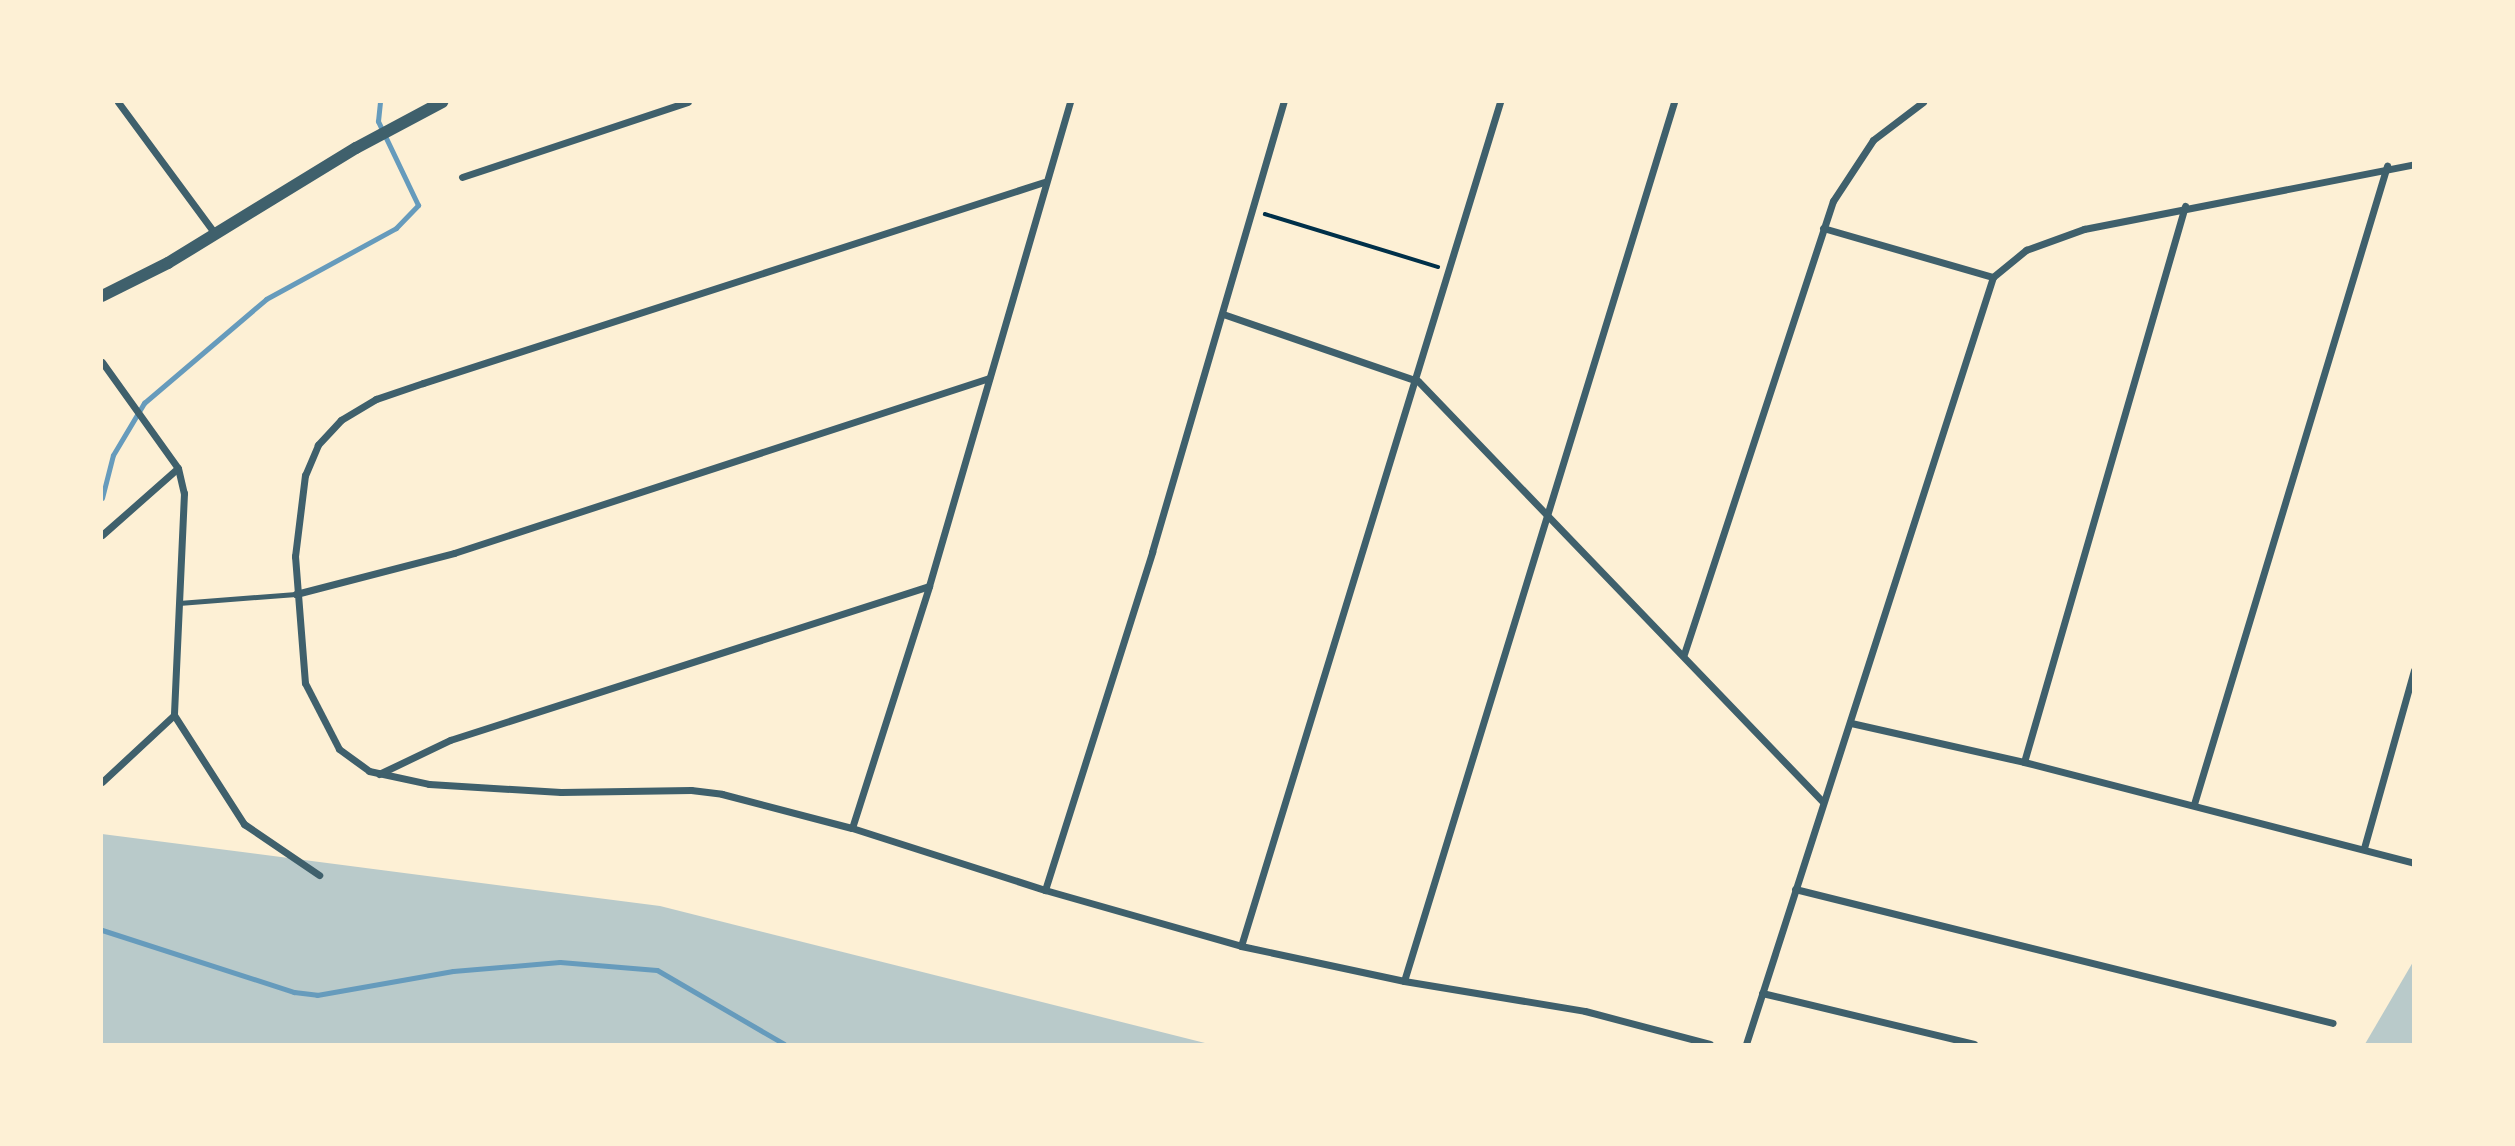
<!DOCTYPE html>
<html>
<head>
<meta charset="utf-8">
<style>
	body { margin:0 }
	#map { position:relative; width:2515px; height:1146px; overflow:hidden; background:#fdf0d5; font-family:Lato,sans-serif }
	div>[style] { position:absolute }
	.green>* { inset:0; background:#b9caca }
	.stream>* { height:5px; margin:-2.5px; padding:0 2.5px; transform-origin:2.5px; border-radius:2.5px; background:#669bbc }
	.path>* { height:3.5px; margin:-1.75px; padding:0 1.75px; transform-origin:1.75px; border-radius:1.75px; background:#003049 }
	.service>* { height:4.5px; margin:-2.25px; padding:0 2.25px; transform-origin:2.25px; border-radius:2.25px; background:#3f606c }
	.minor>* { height:7px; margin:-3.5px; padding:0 3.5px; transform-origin:3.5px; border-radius:3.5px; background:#3f606c }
	.tertiary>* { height:12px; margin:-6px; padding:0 6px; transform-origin:6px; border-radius:6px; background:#3f606c }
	span { translate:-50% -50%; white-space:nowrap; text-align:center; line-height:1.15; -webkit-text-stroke:5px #fdf0d5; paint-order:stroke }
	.frame { position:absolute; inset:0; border:103px solid #fdf0d5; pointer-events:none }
</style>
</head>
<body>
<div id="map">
	<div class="green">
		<i style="clip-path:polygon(102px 834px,660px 906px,1209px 1044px,102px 1044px)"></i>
		<i style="clip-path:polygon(2413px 962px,2413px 1044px,2365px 1044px)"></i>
	</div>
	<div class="stream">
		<i style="left:102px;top:498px;width:44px;rotate:-75.7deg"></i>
		<i style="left:113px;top:455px;width:61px;rotate:-59.2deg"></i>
		<i style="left:144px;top:403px;width:160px;rotate:-40.4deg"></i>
		<i style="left:266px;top:299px;width:148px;rotate:-28.6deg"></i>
		<i style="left:396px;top:228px;width:32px;rotate:-46deg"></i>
		<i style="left:418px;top:205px;width:93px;rotate:-115.5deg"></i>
		<i style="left:378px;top:121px;width:19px;rotate:-84deg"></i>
		<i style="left:102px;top:930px;width:202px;rotate:17.9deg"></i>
		<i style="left:294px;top:992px;width:23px;rotate:7deg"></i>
		<i style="left:317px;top:995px;width:138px;rotate:-10deg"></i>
		<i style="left:453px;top:971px;width:107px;rotate:-4.8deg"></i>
		<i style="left:560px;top:962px;width:97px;rotate:4.7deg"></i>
		<i style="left:657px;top:970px;width:147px;rotate:30.2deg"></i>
	</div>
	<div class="path">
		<i style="left:1265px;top:214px;width:181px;rotate:17deg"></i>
	</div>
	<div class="service">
		<i style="left:179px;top:603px;width:117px;rotate:-4.4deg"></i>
	</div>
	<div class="minor">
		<i style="left:118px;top:102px;width:165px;rotate:53.6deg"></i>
		<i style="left:462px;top:177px;width:238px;rotate:-18.4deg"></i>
		<i style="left:1044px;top:182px;width:653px;rotate:162.06deg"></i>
		<i style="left:423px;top:383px;width:50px;rotate:161.2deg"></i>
		<i style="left:376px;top:399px;width:41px;rotate:149deg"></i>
		<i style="left:341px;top:420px;width:34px;rotate:133deg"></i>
		<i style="left:318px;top:445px;width:33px;rotate:113deg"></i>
		<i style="left:305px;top:475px;width:82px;rotate:97deg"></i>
		<i style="left:295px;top:556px;width:127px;rotate:85.5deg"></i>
		<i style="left:305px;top:683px;width:74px;rotate:62.7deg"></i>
		<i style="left:339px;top:749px;width:37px;rotate:36deg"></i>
		<i style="left:369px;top:771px;width:61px;rotate:12.2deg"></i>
		<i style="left:429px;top:784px;width:132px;rotate:3.5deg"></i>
		<i style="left:561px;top:792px;width:130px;rotate:-0.9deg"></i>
		<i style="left:691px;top:790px;width:31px;rotate:7deg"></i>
		<i style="left:722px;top:794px;width:134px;rotate:14.7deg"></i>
		<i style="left:852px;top:828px;width:203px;rotate:17.8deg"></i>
		<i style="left:1045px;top:890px;width:204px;rotate:15.9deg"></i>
		<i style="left:1241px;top:946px;width:167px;rotate:12.1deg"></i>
		<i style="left:1404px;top:981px;width:183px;rotate:9.4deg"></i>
		<i style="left:1585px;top:1011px;width:129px;rotate:14.8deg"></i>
		<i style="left:1823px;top:228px;width:177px;rotate:16.1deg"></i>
		<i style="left:1223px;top:314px;width:206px;rotate:19deg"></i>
		<i style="left:1418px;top:381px;width:583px;rotate:46.11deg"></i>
		<i style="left:102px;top:362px;width:130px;rotate:54.4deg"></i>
		<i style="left:178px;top:468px;width:26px;rotate:77deg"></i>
		<i style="left:184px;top:493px;width:222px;rotate:92.6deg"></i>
		<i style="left:174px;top:715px;width:130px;rotate:57.3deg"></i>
		<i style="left:244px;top:824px;width:91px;rotate:34.2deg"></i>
		<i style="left:102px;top:535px;width:101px;rotate:-41.4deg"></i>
		<i style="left:296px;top:594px;width:163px;rotate:-14.5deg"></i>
		<i style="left:454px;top:553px;width:563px;rotate:-18.11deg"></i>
		<i style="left:1684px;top:654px;width:477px;rotate:-71.8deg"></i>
		<i style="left:1833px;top:201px;width:73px;rotate:-56.7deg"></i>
		<i style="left:1873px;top:140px;width:63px;rotate:-37.2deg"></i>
		<i style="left:1851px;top:723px;width:177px;rotate:12.7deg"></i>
		<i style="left:2024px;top:762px;width:403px;rotate:14.5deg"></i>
		<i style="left:2024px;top:762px;width:579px;rotate:-73.85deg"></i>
		<i style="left:379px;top:774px;width:79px;rotate:-25.6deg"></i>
		<i style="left:450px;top:740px;width:503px;rotate:-17.82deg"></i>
		<i style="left:102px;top:782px;width:98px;rotate:-42.9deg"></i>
		<i style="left:2194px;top:804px;width:667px;rotate:-73.17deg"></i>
		<i style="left:852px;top:828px;width:254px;rotate:-72.3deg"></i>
		<i style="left:929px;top:586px;width:504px;rotate:-73.76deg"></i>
		<i style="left:2364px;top:848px;width:185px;rotate:-74.3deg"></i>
		<i style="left:1795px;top:889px;width:554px;rotate:13.99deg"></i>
		<i style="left:1045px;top:890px;width:355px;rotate:-72.4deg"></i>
		<i style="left:1152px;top:552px;width:469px;rotate:-73.7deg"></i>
		<i style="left:1241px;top:946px;width:883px;rotate:-72.94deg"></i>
		<i style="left:1404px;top:981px;width:920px;rotate:-72.92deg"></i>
		<i style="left:1762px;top:993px;width:218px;rotate:13.5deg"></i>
		<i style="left:1746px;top:1044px;width:806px;rotate:-72.15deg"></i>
		<i style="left:1993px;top:277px;width:43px;rotate:-39.3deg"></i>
		<i style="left:2026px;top:250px;width:62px;rotate:-19.9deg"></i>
		<i style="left:2084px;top:229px;width:336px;rotate:-11.1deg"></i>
	</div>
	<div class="tertiary">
		<i style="left:102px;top:296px;width:74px;rotate:-26.6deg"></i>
		<i style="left:168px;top:263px;width:220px;rotate:-31.5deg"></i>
		<i style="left:356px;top:148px;width:98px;rotate:-28.1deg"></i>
	</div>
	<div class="frame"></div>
</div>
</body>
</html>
